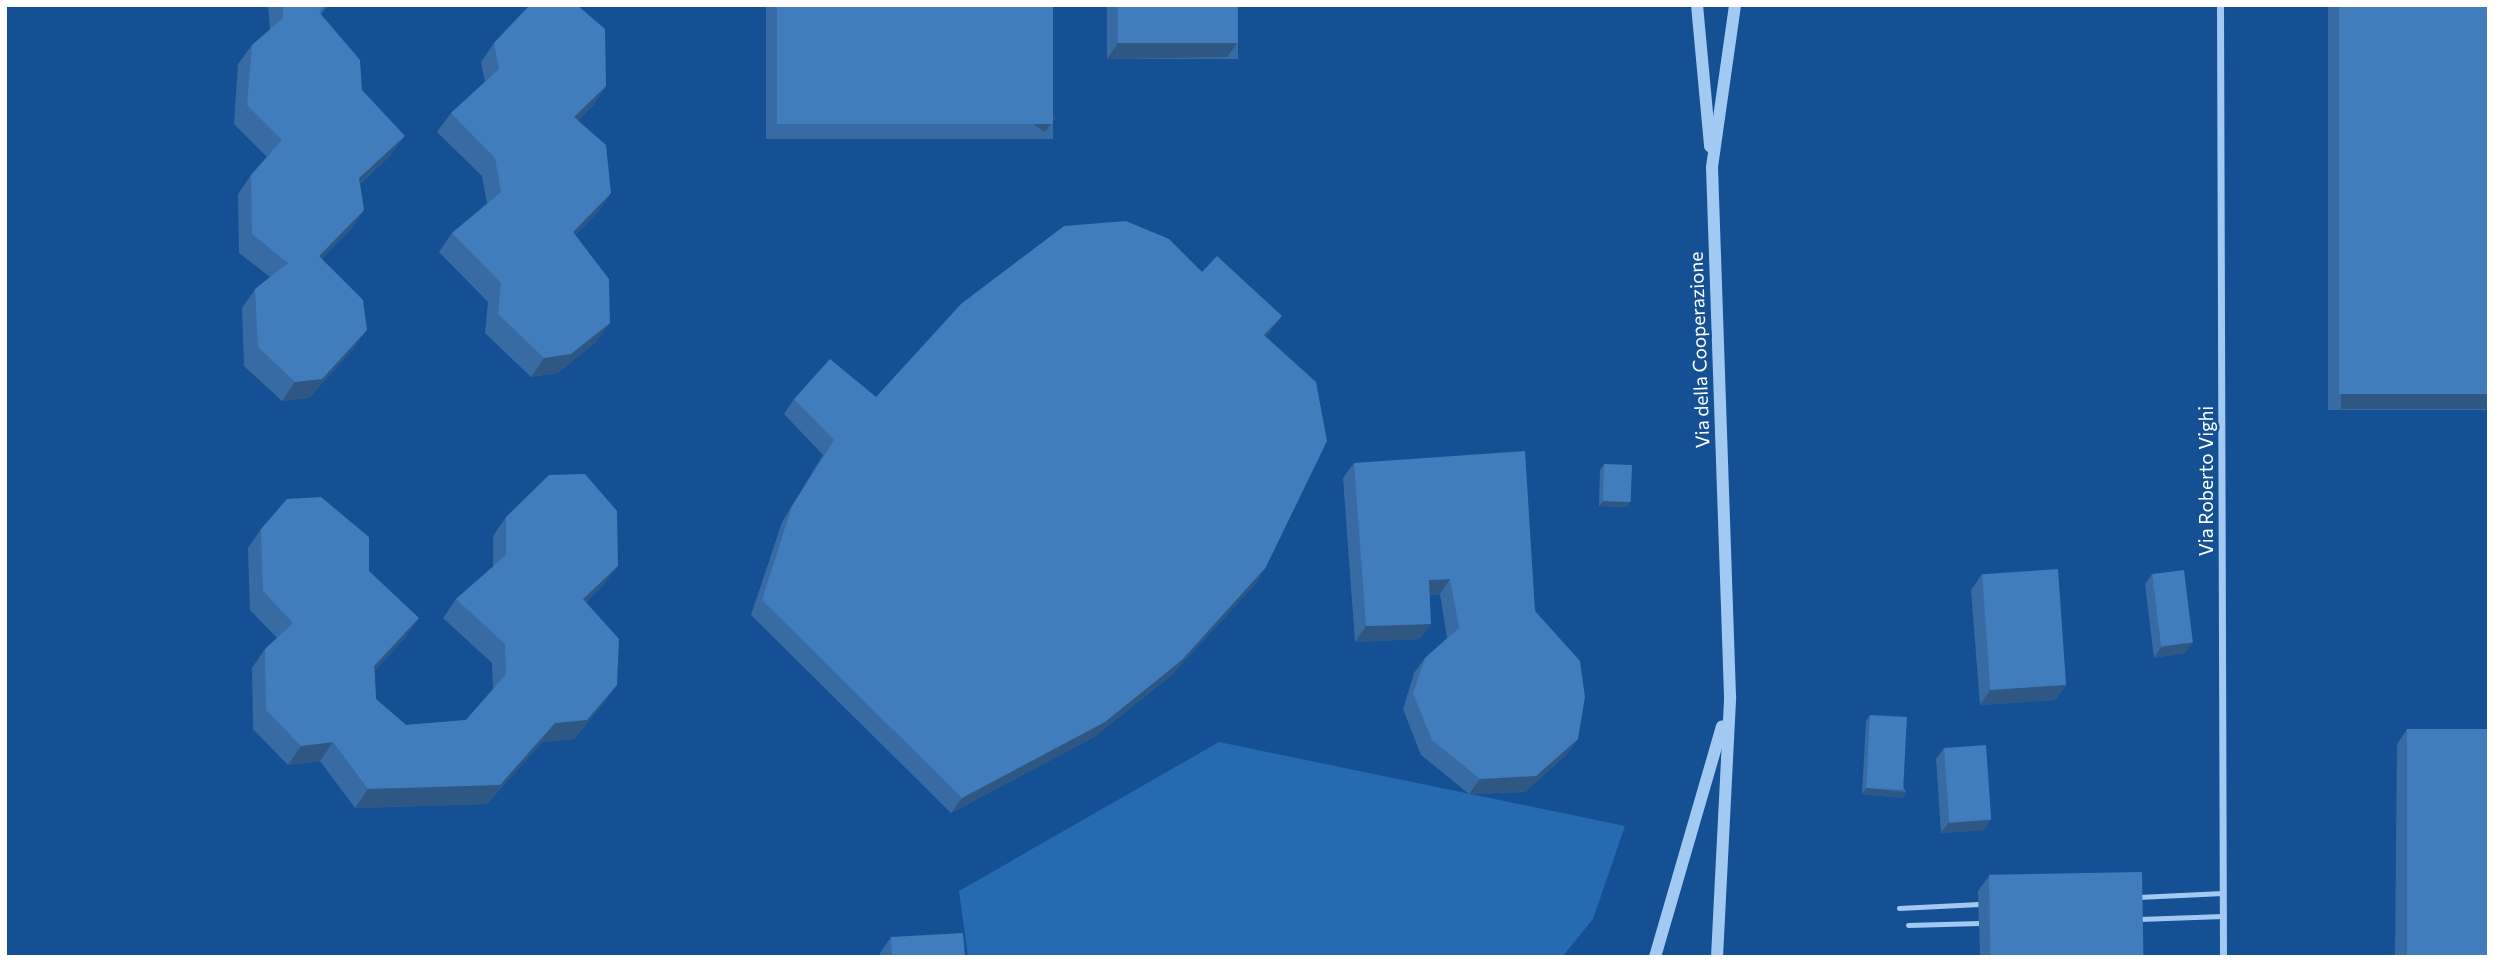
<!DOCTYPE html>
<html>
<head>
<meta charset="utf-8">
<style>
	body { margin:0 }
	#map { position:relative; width:2494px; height:962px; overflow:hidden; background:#145093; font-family:Commissioner,sans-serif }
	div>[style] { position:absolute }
	.green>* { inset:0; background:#266bb2 }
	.service>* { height:5px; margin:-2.5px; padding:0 2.5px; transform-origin:2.5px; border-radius:2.5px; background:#a2c9f2 }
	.minor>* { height:7px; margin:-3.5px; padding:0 3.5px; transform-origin:3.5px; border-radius:3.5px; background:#a2c9f2 }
	.tertiary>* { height:12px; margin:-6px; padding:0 6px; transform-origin:6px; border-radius:6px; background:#a2c9f2 }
	.wall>* { inset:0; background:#386ba3; transform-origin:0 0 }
	.shaded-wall>* { inset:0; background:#2e5784; transform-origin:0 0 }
	.building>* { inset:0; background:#417cbd; transform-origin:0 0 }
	span { translate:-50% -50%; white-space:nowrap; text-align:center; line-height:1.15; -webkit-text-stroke:5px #145093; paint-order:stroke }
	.street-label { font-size:19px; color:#fff }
	.frame { position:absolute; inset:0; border:7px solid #fff; pointer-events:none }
</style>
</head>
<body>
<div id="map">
	<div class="green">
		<i style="clip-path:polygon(1219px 742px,1625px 826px,1593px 919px,1562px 957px,968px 957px,959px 891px)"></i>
	</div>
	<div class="service">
		<i style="left:2138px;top:897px;width:85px;rotate:-2.7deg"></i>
		<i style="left:1899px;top:908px;width:80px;rotate:-2.9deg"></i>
		<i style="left:2139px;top:919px;width:84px;rotate:-2deg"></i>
		<i style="left:1908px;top:925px;width:71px;rotate:-1.6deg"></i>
	</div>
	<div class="minor">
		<i style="left:2220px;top:5px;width:952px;rotate:89.82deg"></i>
	</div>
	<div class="tertiary">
		<i style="left:1697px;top:5px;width:142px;rotate:84.7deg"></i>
		<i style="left:1655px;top:957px;width:240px;rotate:-73.8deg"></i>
		<i style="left:1717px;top:957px;width:261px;rotate:-87.1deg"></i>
		<i style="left:1730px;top:696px;width:529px;rotate:-91.95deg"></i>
		<i style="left:1712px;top:167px;width:164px;rotate:-81.9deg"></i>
	</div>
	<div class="wall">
		<i style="clip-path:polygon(268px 5px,328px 5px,321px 14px,362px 90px,391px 155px,360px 184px,364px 210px,351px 229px,322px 258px,353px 349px,309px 398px,282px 401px,244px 366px,242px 308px,255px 289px,270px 277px,239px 253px,238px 194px,251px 175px,267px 157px,234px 124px,238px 64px,252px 45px,270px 30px)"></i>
		<i style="clip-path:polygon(528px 5px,577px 5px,606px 86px,593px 105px,578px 120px,611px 193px,598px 212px,575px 235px,596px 342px,558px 373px,531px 377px,485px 333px,488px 302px,439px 252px,452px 233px,487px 204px,482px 176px,437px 132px,451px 113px,485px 82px,481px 62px,494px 43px,528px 7px)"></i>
		<i style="left:766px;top:5px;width:287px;height:134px"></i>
		<i style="left:1107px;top:5px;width:131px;height:54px"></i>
		<i style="left:2328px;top:5px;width:161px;height:405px"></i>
		<i style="clip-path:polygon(1202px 272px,1282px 316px,1266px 336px,1266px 567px,1256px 583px,1172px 675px,1094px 737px,951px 813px,751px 615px,782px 522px,823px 455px,784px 414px,794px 399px,876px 397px)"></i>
		<i style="clip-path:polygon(1354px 463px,1535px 611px,1578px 739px,1567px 754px,1525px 792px,1469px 794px,1421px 755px,1403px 709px,1414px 673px,1425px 658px,1447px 638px,1440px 594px,1430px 595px,1420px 639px,1355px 642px,1343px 478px)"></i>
		<i style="clip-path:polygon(1604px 464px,1630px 502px,1626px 507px,1599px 506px,1600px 470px)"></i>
		<i style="clip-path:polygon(506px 517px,604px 584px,586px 602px,603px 704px,574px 739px,542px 742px,487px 804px,355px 808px,320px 761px,288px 765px,253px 729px,252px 668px,265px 649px,277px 638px,250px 610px,248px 548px,261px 529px,369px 571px,406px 637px,375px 670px,376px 699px,406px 725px,466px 720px,493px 690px,492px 663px,443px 618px,456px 599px,493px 567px,493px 536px)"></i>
		<i style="clip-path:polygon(1982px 574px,2066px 685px,2055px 700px,1980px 705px,1971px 590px)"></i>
		<i style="clip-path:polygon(2152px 574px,2185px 653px,2154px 658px,2145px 584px)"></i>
		<i style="clip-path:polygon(1870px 715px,1906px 792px,1902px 798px,1862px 794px,1866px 721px)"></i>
		<i style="clip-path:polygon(2407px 729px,2489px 957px,2395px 957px,2397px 744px)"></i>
		<i style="clip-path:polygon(1944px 748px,1984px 830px,1941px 833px,1936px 759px)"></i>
		<i style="clip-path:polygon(1989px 876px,2144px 957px,1980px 957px,1978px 891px)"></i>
		<i style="clip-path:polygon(891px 937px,965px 957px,880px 957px,880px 953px)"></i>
	</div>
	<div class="shaded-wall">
		<i style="clip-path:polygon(1238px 42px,1227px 57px,1107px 59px,1118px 43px)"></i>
		<i style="clip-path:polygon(606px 86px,593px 105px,561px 136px,574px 117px)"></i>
		<i style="left:1056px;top:117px;width:19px;height:276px;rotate:126deg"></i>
		<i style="clip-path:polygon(405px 136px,391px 155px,345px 197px,359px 178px)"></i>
		<i style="clip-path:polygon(611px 193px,598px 212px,560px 250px,573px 232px)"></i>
		<i style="clip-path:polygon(364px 210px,351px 229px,306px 274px,319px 256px)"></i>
		<i style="clip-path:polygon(1282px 316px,1271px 331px,1254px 350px,1264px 335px)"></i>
		<i style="clip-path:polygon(610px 323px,596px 342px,558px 373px,531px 377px,544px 358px)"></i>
		<i style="clip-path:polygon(367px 330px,353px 349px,309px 398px,282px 401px,295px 382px)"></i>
		<i style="left:2489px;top:393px;width:16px;height:148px;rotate:90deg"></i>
		<i style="clip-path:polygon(1603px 501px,1630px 502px,1626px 507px,1599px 506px)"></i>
		<i style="clip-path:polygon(618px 566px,604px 584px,570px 618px,583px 599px)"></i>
		<i style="clip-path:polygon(1266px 567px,1256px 583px,1172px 675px,1094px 737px,951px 813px,962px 798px)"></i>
		<i style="clip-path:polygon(1450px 579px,1440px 594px,1418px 596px,1429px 580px)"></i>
		<i style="clip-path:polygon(419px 618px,406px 637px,361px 684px,374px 666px)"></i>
		<i style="clip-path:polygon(1431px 624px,1420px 639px,1355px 642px,1366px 626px)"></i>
		<i style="clip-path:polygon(2193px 642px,2185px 653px,2154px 658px,2161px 647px)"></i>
		<i style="clip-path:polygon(617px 685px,603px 704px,574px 739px,542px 742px,487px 804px,355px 808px,368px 789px)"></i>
		<i style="clip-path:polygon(2066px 685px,2055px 700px,1980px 705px,1990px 690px)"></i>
		<i style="clip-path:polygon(1578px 739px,1567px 754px,1525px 792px,1469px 794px,1480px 779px)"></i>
		<i style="clip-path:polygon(333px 742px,320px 761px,288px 765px,301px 746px)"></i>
		<i style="clip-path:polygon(1866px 788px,1906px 792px,1902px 798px,1862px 794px)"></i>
		<i style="clip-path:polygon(1991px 820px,1984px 830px,1941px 833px,1949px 822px)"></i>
	</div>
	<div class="building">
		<i style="clip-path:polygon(283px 5px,325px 5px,319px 12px,360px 60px,362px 90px,405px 136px,359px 178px,364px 210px,319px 256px,363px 300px,367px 330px,322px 379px,295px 382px,258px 347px,255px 289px,288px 263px,252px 234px,251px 175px,282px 140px,247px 105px,252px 45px,283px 18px)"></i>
		<i style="clip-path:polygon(530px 5px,577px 5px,605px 29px,606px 86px,574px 117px,606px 145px,611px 193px,573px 232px,609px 279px,610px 323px,571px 354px,544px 358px,498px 314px,501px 283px,452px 233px,501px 192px,495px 158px,451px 113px,499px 69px,494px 43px)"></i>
		<i style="left:777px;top:5px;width:276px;height:119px"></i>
		<i style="left:1118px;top:5px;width:120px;height:38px"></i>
		<i style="left:2339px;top:5px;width:150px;height:389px"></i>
		<i style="clip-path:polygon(1126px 221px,1169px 239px,1202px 272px,1217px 256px,1282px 316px,1264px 335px,1316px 382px,1327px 441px,1266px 567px,1182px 660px,1105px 722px,962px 798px,762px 600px,792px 506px,834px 440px,794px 399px,830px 359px,876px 397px,961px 304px,1064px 226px)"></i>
		<i style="clip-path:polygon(1525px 451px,1535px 611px,1580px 661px,1585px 697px,1578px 739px,1536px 776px,1480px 779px,1432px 740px,1413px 693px,1425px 658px,1459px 628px,1450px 579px,1429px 580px,1431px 624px,1366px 626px,1354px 463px)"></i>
		<i style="left:1604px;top:464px;width:28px;height:37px;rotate:2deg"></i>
		<i style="clip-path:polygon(585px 474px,617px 511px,618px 566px,583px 599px,619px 639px,617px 685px,587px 720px,555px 723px,500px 785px,368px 789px,333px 742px,301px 746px,266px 710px,265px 649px,293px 623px,263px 591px,261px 529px,287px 499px,321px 497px,369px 537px,369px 571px,419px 618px,374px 666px,376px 699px,406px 725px,466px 720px,506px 674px,505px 644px,456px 599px,506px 555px,506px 517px,549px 475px)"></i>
		<i style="left:2058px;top:569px;width:116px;height:76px;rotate:86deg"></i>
		<i style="left:2184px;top:570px;width:73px;height:32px;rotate:83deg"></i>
		<i style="left:1870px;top:715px;width:37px;height:73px;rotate:3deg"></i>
		<i style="left:2407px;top:729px;width:82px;height:228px"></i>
		<i style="left:1986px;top:745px;width:75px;height:42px;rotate:86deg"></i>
		<i style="left:2142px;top:872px;width:85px;height:153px;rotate:89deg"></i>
		<i style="clip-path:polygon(963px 933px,965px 957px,892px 957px,891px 937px)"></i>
	</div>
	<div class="street-label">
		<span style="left:1699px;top:350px;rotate:-92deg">Via della Cooperazione</span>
		<span style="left:2206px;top:481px;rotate:-90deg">Via Roberto Vighi</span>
	</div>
	<div class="frame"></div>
</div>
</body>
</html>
